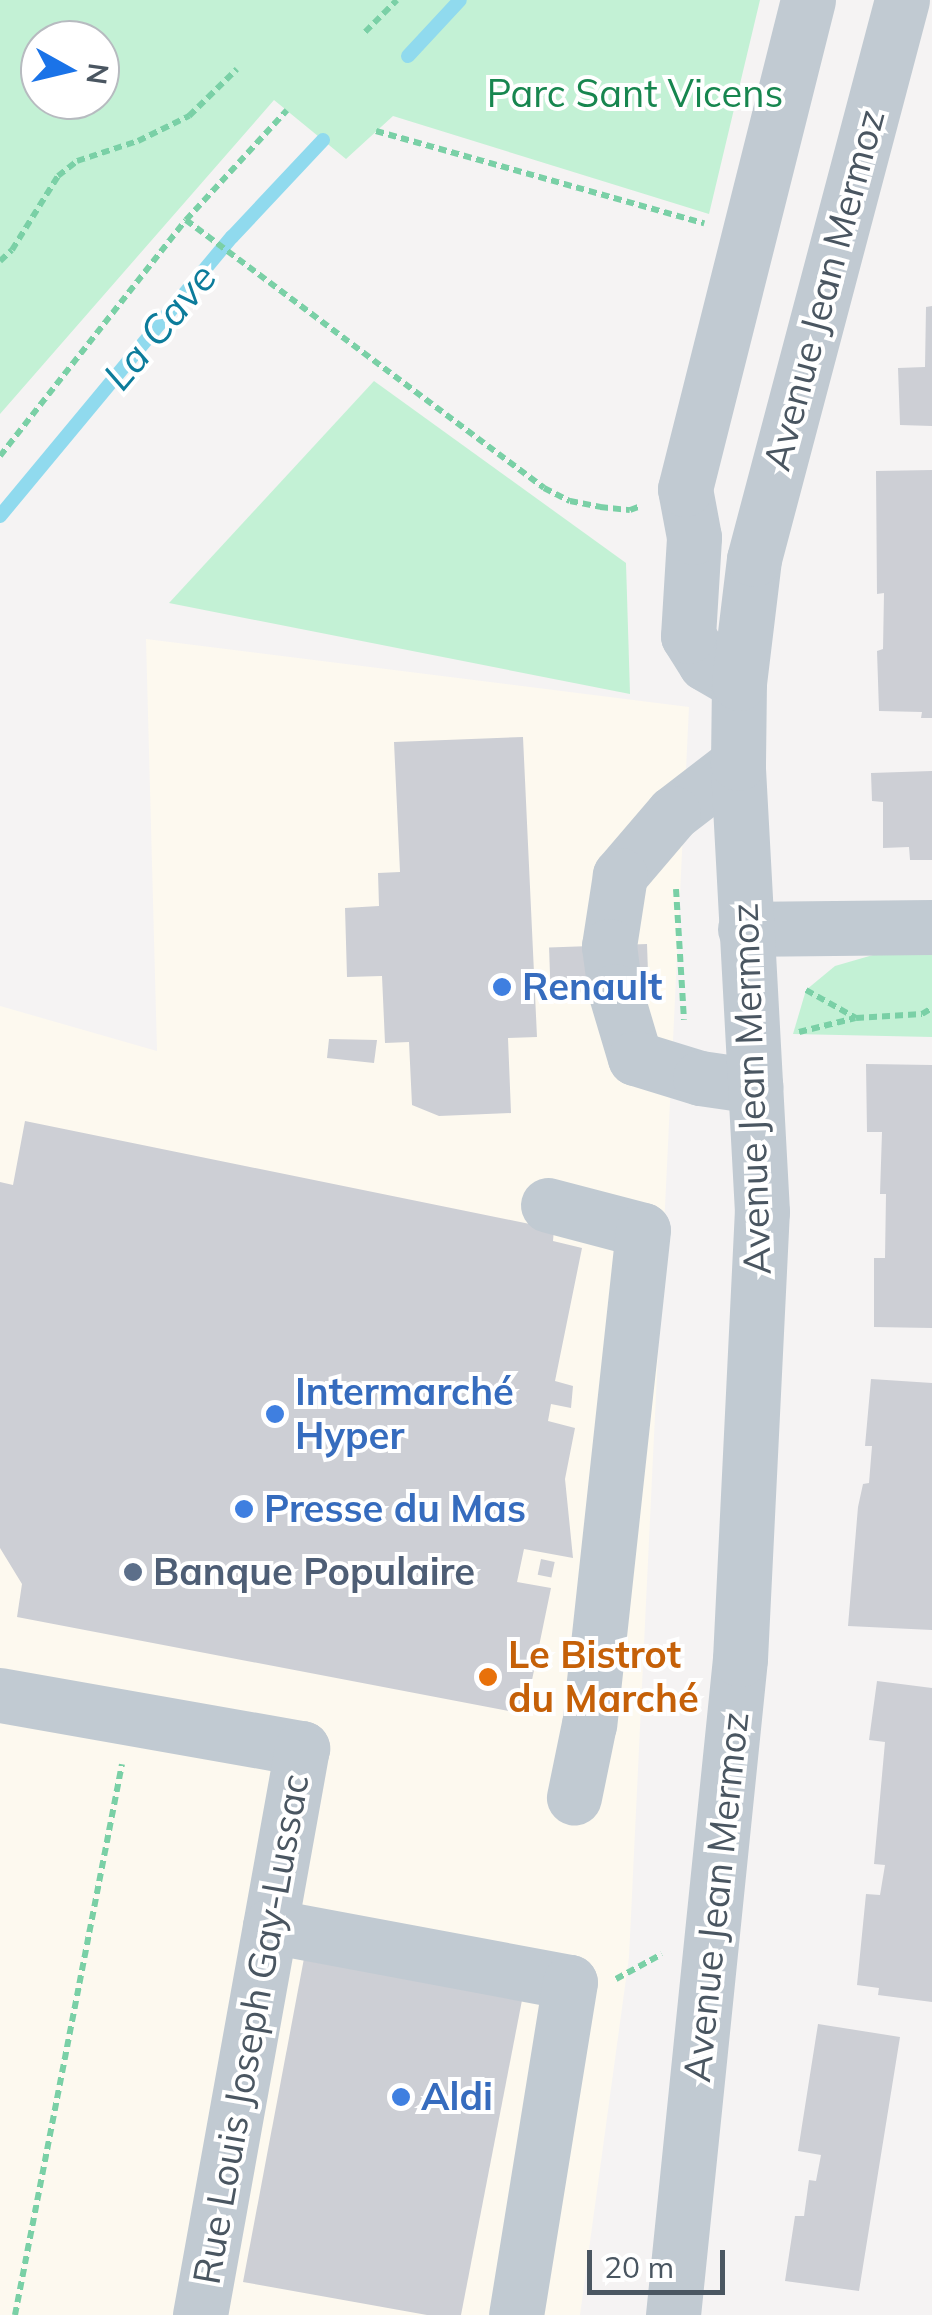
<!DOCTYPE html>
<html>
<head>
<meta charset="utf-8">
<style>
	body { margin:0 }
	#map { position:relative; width:932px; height:2315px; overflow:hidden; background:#f5f3f3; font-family:Mulish,sans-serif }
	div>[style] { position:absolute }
	.commercial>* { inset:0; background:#fdf9ef }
	.green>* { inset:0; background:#c3f1d5 }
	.stream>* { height:14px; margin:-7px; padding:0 7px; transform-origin:7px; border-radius:7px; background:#90daee }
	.building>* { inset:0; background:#cdcfd5; transform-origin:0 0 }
	.path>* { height:6px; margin-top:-3px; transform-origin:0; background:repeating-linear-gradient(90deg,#7ad0a6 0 8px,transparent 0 13px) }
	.minor>* { height:55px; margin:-27.5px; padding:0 27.5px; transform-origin:27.5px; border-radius:27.5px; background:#c1cad2 }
	.dots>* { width:28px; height:28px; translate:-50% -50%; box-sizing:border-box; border:5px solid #fff; border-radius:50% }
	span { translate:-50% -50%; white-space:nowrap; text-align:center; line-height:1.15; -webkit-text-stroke:8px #fff; paint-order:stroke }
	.park-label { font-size:38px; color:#17864f }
	.street-label { font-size:38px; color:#4a5661 }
	.shop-label { font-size:38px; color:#366cbe; font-weight:700 }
	.left { translate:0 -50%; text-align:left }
	.service-label { font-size:38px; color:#4e5e75; font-weight:700 }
	.food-label { font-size:38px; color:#c56008; font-weight:700 }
	.water-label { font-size:40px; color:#0c7c9b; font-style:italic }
	.north { position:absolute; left:20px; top:20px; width:100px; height:100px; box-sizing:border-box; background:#fff; border:2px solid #b7bbc0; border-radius:50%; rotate:98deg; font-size:28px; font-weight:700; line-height:40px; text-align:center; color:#4a5661 }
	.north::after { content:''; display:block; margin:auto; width:35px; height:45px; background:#1a73e8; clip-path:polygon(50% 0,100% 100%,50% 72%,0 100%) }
	.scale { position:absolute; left:587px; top:2250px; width:138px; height:45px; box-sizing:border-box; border:5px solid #4a5661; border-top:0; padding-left:12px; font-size:30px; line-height:35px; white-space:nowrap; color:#4a5661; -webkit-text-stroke:8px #fff; paint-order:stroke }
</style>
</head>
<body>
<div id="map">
	<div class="commercial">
		<i style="clip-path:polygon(146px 639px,689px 707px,629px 1957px,580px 2315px,0 2315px,0 1006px,157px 1051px)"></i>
	</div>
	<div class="green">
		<i style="clip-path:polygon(evenodd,0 0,760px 0,709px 214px,393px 116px,346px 159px,274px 100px,0 414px,0 0,40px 40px,100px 40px,100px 100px,40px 100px,40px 40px)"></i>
		<i style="clip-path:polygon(374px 381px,626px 563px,630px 694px,169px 603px)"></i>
		<i style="clip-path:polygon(873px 955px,932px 955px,932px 1037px,793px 1034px,806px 990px,835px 966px)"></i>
	</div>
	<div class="stream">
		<i style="left:408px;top:56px;width:76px;rotate:-47.1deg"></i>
		<i style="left:0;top:516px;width:363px;rotate:-50.3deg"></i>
		<i style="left:232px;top:237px;width:133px;rotate:-46.8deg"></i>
	</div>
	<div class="building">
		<i style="clip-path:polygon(932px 306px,932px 426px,900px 425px,898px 368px,925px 367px,926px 307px)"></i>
		<i style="clip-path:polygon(932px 470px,932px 718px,921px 718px,922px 712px,879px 711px,877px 651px,883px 649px,884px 593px,877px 594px,876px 471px)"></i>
		<i style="clip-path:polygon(523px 737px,537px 1037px,508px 1038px,511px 1113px,439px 1116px,412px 1105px,409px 1042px,385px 1043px,382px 976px,347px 977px,345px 908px,379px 906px,378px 873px,400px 872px,394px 742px)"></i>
		<i style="clip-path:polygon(932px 771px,932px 860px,910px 860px,909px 847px,883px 848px,883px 802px,872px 801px,871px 773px)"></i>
		<i style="left:647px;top:944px;width:46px;height:98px;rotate:88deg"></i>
		<i style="clip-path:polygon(329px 1039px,377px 1040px,374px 1063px,327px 1058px)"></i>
		<i style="clip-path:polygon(866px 1064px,932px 1065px,932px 1328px,874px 1327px,874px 1258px,885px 1258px,886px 1194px,880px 1194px,882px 1132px,867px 1132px)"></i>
		<i style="clip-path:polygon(25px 1121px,554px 1229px,553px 1241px,582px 1248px,555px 1381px,573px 1386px,571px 1408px,551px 1404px,548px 1421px,575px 1428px,565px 1479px,573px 1558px,524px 1549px,517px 1582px,551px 1588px,525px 1714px,17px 1617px,22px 1584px,0 1548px,0 1182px,13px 1185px)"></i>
		<i style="clip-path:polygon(871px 1379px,932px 1383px,932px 1630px,848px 1626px,858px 1507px,863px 1484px,869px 1483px,872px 1446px,865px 1446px)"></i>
		<i style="left:541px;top:1559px;width:14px;height:16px;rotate:12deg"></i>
		<i style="clip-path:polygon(877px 1681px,932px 1688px,932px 2002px,878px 1995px,879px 1988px,857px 1985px,866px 1894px,880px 1895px,885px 1865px,874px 1864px,885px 1742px,869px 1740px)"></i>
		<i style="clip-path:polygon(305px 1953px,523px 1995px,461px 2315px,427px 2315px,243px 2282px)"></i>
		<i style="clip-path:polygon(818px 2024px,900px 2037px,859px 2291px,785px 2281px,795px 2216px,804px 2216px,809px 2180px,816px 2181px,821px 2155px,798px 2151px)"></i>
	</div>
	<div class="path">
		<i style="left:365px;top:32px;width:45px;rotate:-45deg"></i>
		<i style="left:376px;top:131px;width:341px;rotate:15.7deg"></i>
		<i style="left:186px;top:220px;width:447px;rotate:36.8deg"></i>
		<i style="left:544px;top:488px;width:29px;rotate:27deg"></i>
		<i style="left:570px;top:501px;width:31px;rotate:11deg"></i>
		<i style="left:600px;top:507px;width:30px;rotate:6deg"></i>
		<i style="left:630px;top:510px;width:12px;rotate:-20deg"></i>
		<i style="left:0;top:261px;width:16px;rotate:-43deg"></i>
		<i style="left:12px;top:250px;width:87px;rotate:-58.1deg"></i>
		<i style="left:58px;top:176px;width:24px;rotate:-38deg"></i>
		<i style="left:77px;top:161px;width:64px;rotate:-18.2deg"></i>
		<i style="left:138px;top:141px;width:57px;rotate:-26.1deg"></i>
		<i style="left:189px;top:116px;width:67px;rotate:-44.4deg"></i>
		<i style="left:0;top:456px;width:300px;rotate:-51.8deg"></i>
		<i style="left:186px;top:220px;width:149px;rotate:-47.4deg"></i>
		<i style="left:676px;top:889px;width:131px;rotate:86.5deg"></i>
		<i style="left:806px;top:990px;width:57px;rotate:29.2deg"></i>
		<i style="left:856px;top:1018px;width:66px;rotate:-3.5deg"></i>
		<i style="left:922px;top:1014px;width:12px;rotate:-31deg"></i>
		<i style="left:799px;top:1032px;width:58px;rotate:-14deg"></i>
		<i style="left:616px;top:1979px;width:52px;rotate:-28.5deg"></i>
		<i style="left:15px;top:2315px;width:561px;rotate:-79.01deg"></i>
	</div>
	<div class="minor">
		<i style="left:739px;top:683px;width:39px;rotate:-150deg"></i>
		<i style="left:705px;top:663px;width:32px;rotate:-122deg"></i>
		<i style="left:688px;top:636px;width:99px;rotate:-86.5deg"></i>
		<i style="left:694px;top:537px;width:49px;rotate:-100.6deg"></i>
		<i style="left:685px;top:489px;width:504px;rotate:-75.88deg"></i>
		<i style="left:738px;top:763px;width:82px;rotate:142.4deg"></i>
		<i style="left:673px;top:813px;width:82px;rotate:130.5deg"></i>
		<i style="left:620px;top:875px;width:72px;rotate:98.8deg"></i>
		<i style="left:609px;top:946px;width:45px;rotate:82.4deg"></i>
		<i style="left:615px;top:991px;width:70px;rotate:73.4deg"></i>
		<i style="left:635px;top:1058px;width:68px;rotate:17.1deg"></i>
		<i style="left:700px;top:1078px;width:56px;rotate:8.3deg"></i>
		<i style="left:745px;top:929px;width:187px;rotate:-0.6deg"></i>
		<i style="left:548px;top:1205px;width:98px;rotate:14.7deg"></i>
		<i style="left:643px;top:1230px;width:497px;rotate:96.2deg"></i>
		<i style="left:589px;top:1724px;width:75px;rotate:101.6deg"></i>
		<i style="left:0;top:1695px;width:307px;rotate:10deg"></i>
		<i style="left:302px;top:1748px;width:576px;rotate:100.2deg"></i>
		<i style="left:270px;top:1926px;width:305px;rotate:10.6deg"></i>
		<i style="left:570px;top:1982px;width:337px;rotate:99.2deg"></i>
		<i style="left:673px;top:2315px;width:659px;rotate:-84.17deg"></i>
		<i style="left:740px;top:1659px;width:448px;rotate:-87.2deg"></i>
		<i style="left:762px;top:1212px;width:450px;rotate:-93.1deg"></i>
		<i style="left:738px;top:763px;width:80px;rotate:-89.3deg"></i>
		<i style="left:739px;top:683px;width:125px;rotate:-83.1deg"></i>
		<i style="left:754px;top:559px;width:578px;rotate:-75.17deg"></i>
	</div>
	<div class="dots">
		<i style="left:502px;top:987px;background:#3f7fe0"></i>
		<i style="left:275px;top:1414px;background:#3f7fe0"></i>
		<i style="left:244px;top:1509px;background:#3f7fe0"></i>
		<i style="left:133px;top:1572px;background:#5c6f8a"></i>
		<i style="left:488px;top:1677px;background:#e8710a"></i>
		<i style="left:401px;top:2097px;background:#3f7fe0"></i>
	</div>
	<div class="park-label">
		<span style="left:635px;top:94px">Parc Sant Vicens</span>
	</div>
	<div class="street-label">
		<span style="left:824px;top:290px;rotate:-75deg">Avenue Jean Mermoz</span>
		<span style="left:751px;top:1089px;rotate:-92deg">Avenue Jean Mermoz</span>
		<span style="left:716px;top:1897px;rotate:-84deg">Avenue Jean Mermoz</span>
		<span style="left:251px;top:2029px;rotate:-80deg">Rue Louis Joseph Gay-Lussac</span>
	</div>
	<div class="shop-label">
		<span class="left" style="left:522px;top:987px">Renault</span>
		<span class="left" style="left:295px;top:1414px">Intermarché<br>Hyper</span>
		<span class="left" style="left:264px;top:1509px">Presse du Mas</span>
		<span class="left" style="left:421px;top:2097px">Aldi</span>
	</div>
	<div class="service-label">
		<span class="left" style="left:153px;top:1572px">Banque Populaire</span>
	</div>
	<div class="food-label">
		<span class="left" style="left:508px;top:1677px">Le Bistrot<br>du Marché</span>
	</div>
	<div class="water-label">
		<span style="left:159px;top:326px;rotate:-50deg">La Cave</span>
	</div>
	<div class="north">N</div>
	<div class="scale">20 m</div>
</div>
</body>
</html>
